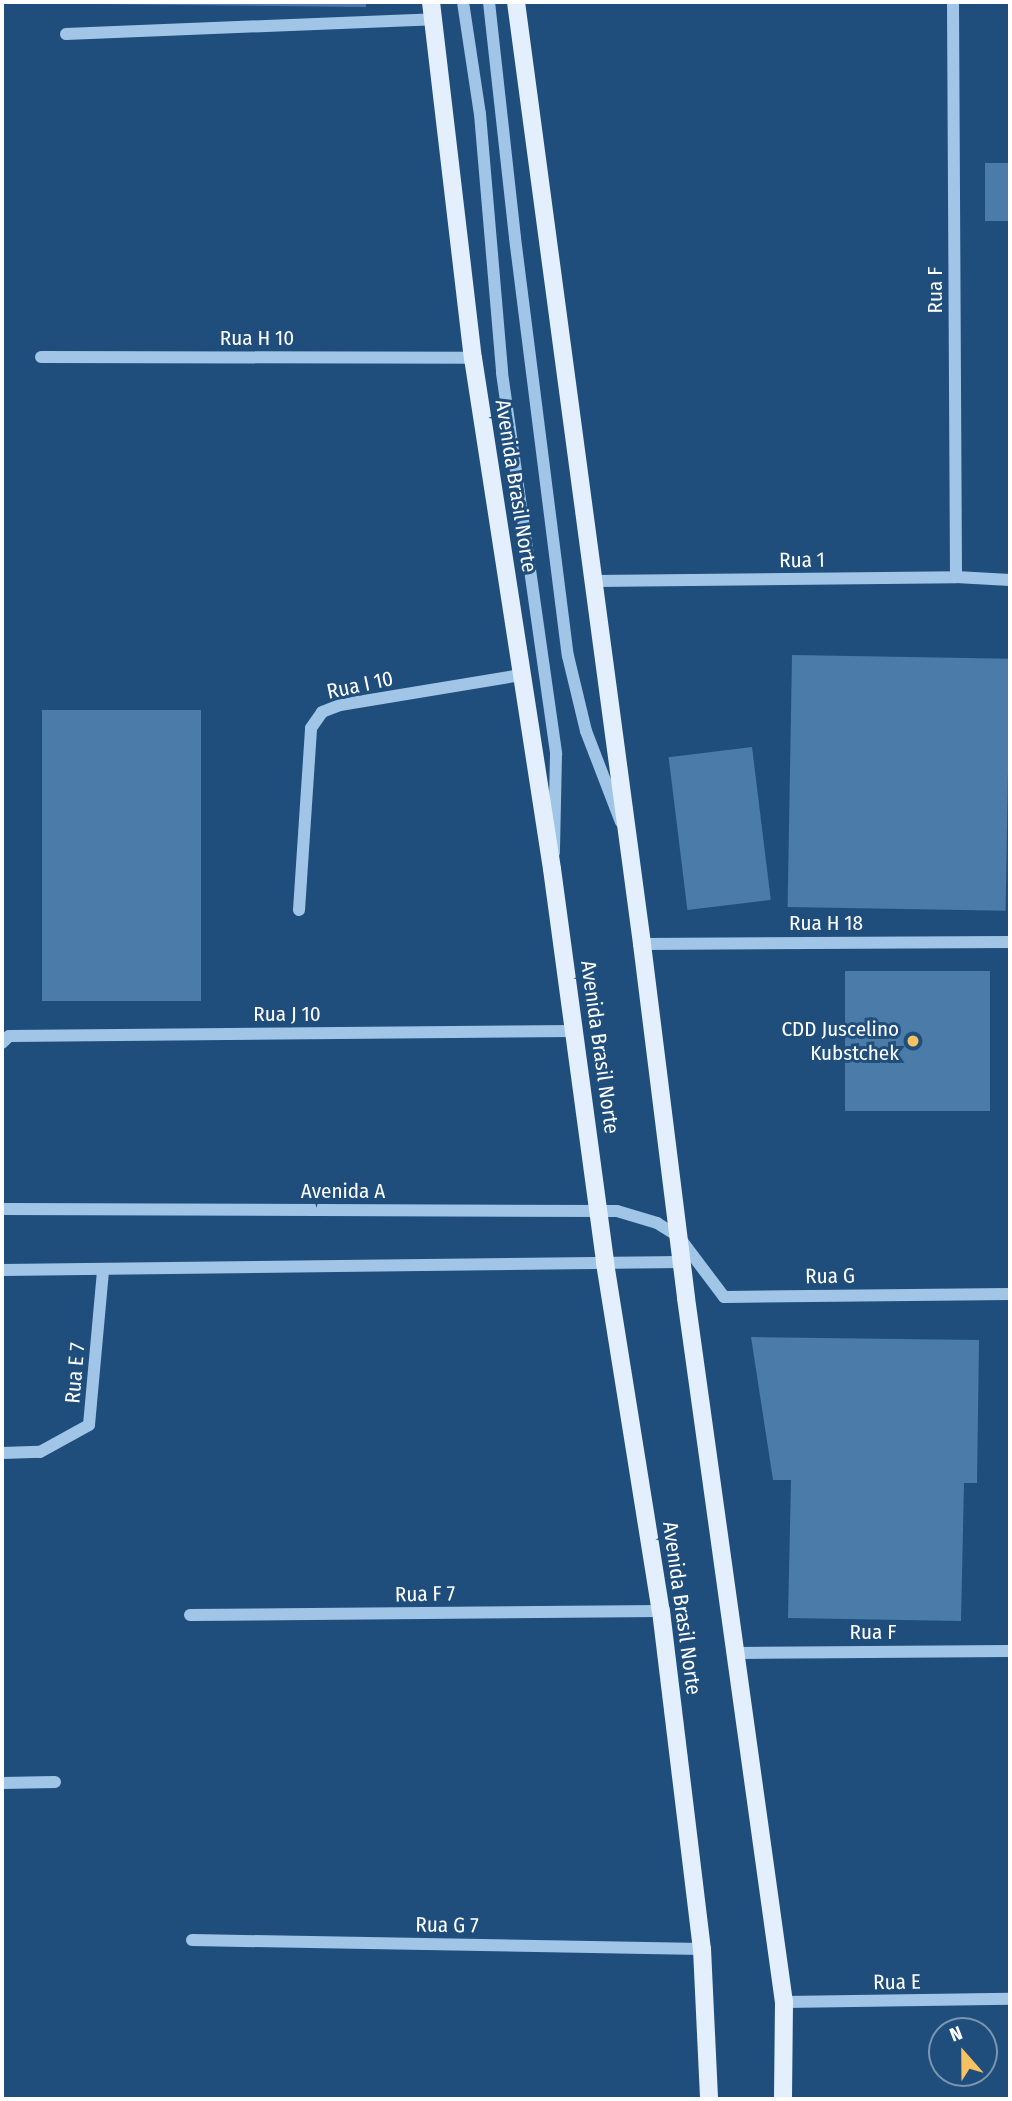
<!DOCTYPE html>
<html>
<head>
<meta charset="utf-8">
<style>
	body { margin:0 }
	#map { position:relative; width:1012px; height:2101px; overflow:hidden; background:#1f4e7c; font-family:"Fira Sans Condensed",sans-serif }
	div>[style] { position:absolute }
	.building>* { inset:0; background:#4b7ba8; transform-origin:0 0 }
	.minor>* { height:12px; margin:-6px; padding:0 6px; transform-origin:6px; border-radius:6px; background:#a1c5e7 }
	.major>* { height:18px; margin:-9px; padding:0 9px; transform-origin:9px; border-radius:9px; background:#e3effd }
	.dots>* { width:19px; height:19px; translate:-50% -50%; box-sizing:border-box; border:4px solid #1f4e7c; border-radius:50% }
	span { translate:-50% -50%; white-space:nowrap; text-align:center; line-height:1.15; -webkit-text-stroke:6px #1f4e7c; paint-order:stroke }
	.street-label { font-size:21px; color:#fff }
	.poi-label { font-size:21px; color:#fff }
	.right { translate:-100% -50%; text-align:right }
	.frame { position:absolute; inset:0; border:4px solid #fff; pointer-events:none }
	.north { position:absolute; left:928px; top:2017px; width:70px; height:70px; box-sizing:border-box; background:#1f4e7c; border:2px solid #7995b0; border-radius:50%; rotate:339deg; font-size:19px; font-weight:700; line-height:28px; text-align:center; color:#fff }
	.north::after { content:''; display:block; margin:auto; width:24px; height:32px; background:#f5c161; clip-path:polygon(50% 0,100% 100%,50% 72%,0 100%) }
</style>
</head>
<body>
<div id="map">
	<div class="building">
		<i style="clip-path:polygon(97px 2px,366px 2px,366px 7px,97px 4px)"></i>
		<i style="left:985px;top:163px;width:25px;height:58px"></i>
		<i style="left:792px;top:655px;width:218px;height:252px;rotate:1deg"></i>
		<i style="left:201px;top:710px;width:291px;height:159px;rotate:90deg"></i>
		<i style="left:752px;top:747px;width:154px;height:84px;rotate:83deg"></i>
		<i style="left:990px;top:971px;width:140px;height:145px;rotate:90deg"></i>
		<i style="clip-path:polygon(751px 1337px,979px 1340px,977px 1483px,964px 1483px,961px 1621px,788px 1618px,791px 1480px,773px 1480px)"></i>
	</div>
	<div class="minor">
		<i style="left:463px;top:2px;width:113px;rotate:81.4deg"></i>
		<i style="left:480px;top:114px;width:260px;rotate:85.1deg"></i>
		<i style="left:502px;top:373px;width:385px;rotate:81.9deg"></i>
		<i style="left:556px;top:754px;width:99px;rotate:91.2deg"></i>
		<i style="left:489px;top:2px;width:237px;rotate:83.7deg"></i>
		<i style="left:515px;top:238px;width:421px;rotate:82.8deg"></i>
		<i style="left:568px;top:656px;width:77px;rotate:76.5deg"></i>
		<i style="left:586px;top:731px;width:97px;rotate:69deg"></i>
		<i style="left:953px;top:2px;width:575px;rotate:89.7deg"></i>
		<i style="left:66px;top:34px;width:368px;rotate:-2.3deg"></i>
		<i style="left:41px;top:357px;width:432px;rotate:0.1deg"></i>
		<i style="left:594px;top:581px;width:362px;rotate:-0.6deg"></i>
		<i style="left:956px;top:577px;width:54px;rotate:3.2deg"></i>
		<i style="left:299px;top:910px;width:182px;rotate:-86.2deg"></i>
		<i style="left:311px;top:728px;width:19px;rotate:-55deg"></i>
		<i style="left:322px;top:712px;width:19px;rotate:-21deg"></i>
		<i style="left:340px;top:705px;width:184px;rotate:-9.4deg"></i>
		<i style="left:642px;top:944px;width:368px;rotate:-0.3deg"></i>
		<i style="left:2px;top:1043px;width:10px;rotate:-45deg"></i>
		<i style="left:9px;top:1036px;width:566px;rotate:-0.51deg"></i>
		<i style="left:2px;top:1209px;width:615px;rotate:0.19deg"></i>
		<i style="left:617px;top:1211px;width:42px;rotate:16.7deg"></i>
		<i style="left:657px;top:1223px;width:26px;rotate:32deg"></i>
		<i style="left:679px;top:1237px;width:75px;rotate:53.1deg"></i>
		<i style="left:724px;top:1297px;width:286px;rotate:-0.6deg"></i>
		<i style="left:2px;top:1270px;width:679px;rotate:-0.68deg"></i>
		<i style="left:2px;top:1453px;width:38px;rotate:-2deg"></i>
		<i style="left:40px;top:1452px;width:56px;rotate:-28.9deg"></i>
		<i style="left:89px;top:1425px;width:155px;rotate:-84.8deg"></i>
		<i style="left:190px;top:1615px;width:471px;rotate:-0.5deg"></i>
		<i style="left:736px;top:1653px;width:274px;rotate:-0.4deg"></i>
		<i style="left:2px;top:1783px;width:53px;rotate:-1.1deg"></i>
		<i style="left:192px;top:1940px;width:510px;rotate:1.01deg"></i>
		<i style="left:784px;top:2002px;width:226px;rotate:-0.8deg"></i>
	</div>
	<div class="major">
		<i style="left:431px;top:2px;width:358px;rotate:83.3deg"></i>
		<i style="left:473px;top:358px;width:517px;rotate:81.21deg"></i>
		<i style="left:552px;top:869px;width:398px;rotate:82.3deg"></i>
		<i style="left:605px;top:1263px;width:352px;rotate:80.9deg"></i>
		<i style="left:661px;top:1611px;width:340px;rotate:83.1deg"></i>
		<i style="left:702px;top:1949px;width:150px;rotate:87.3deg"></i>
		<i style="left:516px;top:2px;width:950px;rotate:82.38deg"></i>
		<i style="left:642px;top:944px;width:357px;rotate:82.9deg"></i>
		<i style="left:686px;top:1298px;width:711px;rotate:82.08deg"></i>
		<i style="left:784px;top:2002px;width:97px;rotate:90.6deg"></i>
	</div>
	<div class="dots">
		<i style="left:913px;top:1041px;background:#f5c161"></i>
	</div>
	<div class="street-label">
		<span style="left:935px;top:290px;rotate:-90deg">Rua F</span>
		<span style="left:257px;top:338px">Rua H 10</span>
		<span style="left:516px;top:486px;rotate:81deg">Avenida Brasil Norte</span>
		<span style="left:802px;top:560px;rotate:-1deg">Rua 1</span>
		<span style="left:360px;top:685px;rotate:-12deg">Rua I 10</span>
		<span style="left:826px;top:923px">Rua H 18</span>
		<span style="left:287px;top:1014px">Rua J 10</span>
		<span style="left:600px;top:1047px;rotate:82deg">Avenida Brasil Norte</span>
		<span style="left:343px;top:1191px">Avenida A</span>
		<span style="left:830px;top:1276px;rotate:-1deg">Rua G</span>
		<span style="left:75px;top:1373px;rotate:-85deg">Rua E 7</span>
		<span style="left:425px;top:1594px;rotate:-1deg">Rua F 7</span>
		<span style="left:682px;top:1608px;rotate:82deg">Avenida Brasil Norte</span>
		<span style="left:873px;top:1632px">Rua F</span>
		<span style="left:447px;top:1925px;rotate:1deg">Rua G 7</span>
		<span style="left:897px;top:1982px;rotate:-1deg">Rua E</span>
	</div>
	<div class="poi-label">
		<span class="right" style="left:899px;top:1041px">CDD Juscelino<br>Kubstchek</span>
	</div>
	<div class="frame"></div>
	<div class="north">N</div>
</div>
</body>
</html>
